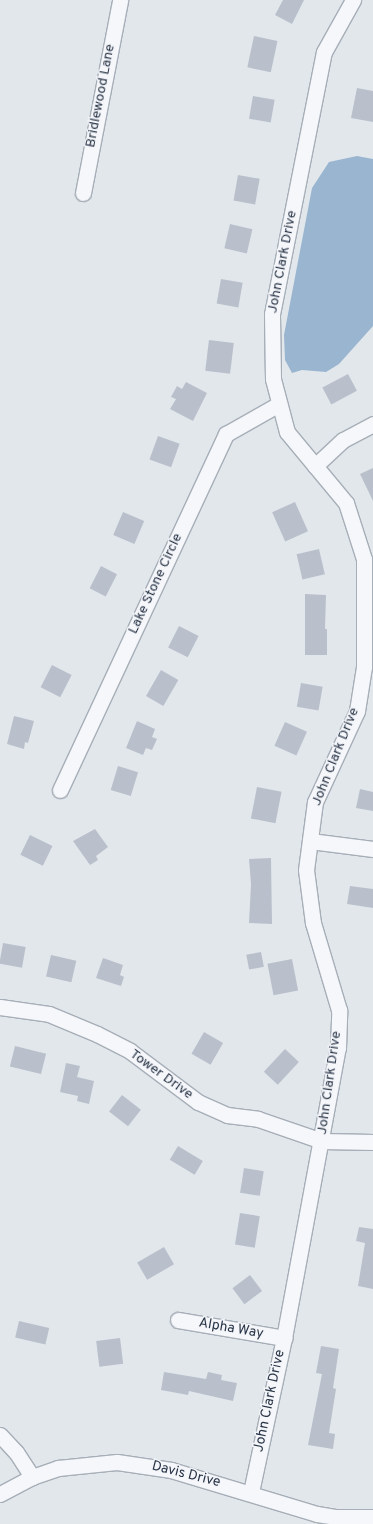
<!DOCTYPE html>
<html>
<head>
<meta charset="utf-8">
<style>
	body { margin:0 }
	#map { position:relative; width:373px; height:1524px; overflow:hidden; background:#e2e7ec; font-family:Overpass,sans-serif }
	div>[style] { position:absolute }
	.water>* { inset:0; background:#9ab5d0 }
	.building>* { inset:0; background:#b9c0cb; transform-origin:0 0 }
	.roads { filter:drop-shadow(1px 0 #a6aeb7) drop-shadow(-1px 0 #a6aeb7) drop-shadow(0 1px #a6aeb7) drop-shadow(0 -1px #a6aeb7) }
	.minor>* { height:15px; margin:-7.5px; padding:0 7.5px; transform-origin:7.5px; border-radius:7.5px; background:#f6f7fa }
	span { translate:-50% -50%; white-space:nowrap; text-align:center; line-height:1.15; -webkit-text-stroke:3px #f3f5f9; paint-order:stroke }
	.street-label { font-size:14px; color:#283446 }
</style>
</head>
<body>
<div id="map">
	<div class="water">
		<i style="clip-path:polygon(357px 156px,373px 159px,373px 326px,339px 364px,326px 372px,302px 370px,292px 373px,285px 360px,284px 335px,312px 188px,329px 162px)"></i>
	</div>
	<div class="building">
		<i style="clip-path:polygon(283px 0,304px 0,292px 24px,275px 15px)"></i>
		<i style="left:254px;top:36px;width:24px;height:32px;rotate:12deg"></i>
		<i style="clip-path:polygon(357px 88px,373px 91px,373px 122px,351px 118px)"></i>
		<i style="left:253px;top:96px;width:22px;height:23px;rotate:10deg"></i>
		<i style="left:238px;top:175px;width:22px;height:26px;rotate:10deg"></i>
		<i style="left:230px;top:224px;width:23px;height:25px;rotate:13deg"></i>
		<i style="left:221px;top:279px;width:22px;height:25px;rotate:10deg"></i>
		<i style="left:209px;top:340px;width:25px;height:31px;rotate:7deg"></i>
		<i style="left:348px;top:374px;width:19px;height:29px;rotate:62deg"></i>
		<i style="clip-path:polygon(186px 382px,207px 393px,193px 421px,170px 409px,176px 399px,171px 397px,177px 386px,182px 389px)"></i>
		<i style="left:158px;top:436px;width:23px;height:25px;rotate:20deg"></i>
		<i style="clip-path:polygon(373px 468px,373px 501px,360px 474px)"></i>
		<i style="left:295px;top:502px;width:32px;height:25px;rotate:66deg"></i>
		<i style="left:123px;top:512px;width:23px;height:25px;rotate:23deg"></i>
		<i style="left:319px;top:549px;width:26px;height:23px;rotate:77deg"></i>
		<i style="left:101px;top:566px;width:18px;height:25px;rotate:27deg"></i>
		<i style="clip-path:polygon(305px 594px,326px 595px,325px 629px,327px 629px,327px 655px,305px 655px)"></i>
		<i style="left:179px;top:626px;width:22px;height:24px;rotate:27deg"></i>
		<i style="left:52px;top:665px;width:22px;height:25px;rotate:27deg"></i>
		<i style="left:161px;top:670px;width:20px;height:30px;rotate:30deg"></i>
		<i style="left:301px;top:683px;width:22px;height:24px;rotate:10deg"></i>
		<i style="clip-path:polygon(14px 716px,34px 721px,28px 743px,25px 742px,24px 749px,7px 744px)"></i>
		<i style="clip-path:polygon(137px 721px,155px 729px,152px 737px,157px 739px,152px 750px,146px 748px,143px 755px,126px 748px)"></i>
		<i style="left:285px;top:722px;width:24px;height:26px;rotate:24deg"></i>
		<i style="left:118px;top:766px;width:21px;height:25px;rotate:17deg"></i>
		<i style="left:257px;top:787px;width:25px;height:32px;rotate:11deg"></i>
		<i style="clip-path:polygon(360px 789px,373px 792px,373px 811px,356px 808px)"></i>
		<i style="clip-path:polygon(95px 829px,108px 847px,96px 856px,98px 860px,90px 865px,73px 841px)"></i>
		<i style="left:30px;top:835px;width:25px;height:22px;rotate:26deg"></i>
		<i style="clip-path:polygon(271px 858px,272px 924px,249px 923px,251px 884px,249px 859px)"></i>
		<i style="clip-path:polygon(350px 886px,373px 889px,373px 908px,347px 904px)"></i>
		<i style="left:3px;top:943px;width:23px;height:21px;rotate:10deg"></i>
		<i style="left:261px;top:952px;width:15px;height:15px;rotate:79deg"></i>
		<i style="left:51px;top:955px;width:26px;height:22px;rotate:13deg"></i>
		<i style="clip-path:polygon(103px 958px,123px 965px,120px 975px,124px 977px,121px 986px,96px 978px)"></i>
		<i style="left:292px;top:959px;width:32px;height:25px;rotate:79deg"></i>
		<i style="left:204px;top:1032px;width:22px;height:25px;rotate:30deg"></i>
		<i style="left:15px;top:1046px;width:32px;height:21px;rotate:14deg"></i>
		<i style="left:285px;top:1049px;width:19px;height:31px;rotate:43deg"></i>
		<i style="clip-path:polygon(66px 1063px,80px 1066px,77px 1077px,94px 1081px,89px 1104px,77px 1101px,78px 1096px,60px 1092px)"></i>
		<i style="left:122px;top:1095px;width:24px;height:21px;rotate:38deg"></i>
		<i style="left:178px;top:1146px;width:29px;height:16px;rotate:31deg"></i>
		<i style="left:244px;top:1168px;width:20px;height:25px;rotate:9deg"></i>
		<i style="left:240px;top:1213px;width:20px;height:32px;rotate:9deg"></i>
		<i style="clip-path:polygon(359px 1227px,373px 1229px,373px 1289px,358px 1286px,365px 1243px,356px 1241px)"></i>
		<i style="left:164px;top:1247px;width:20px;height:31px;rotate:60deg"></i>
		<i style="left:250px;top:1275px;width:20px;height:22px;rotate:53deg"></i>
		<i style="left:19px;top:1321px;width:31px;height:17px;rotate:13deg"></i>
		<i style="left:120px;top:1338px;width:26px;height:24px;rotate:83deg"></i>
		<i style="clip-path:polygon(321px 1346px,339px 1349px,333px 1388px,336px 1389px,329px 1433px,335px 1434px,333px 1449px,308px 1445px,322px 1374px,316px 1373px)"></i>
		<i style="clip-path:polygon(164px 1372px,206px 1379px,208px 1372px,222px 1375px,221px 1380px,237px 1383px,233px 1401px,189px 1391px,188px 1395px,161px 1390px)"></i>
	</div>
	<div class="roads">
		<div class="minor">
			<i style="left:83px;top:193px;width:197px;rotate:-79.1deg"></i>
			<i style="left:315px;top:466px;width:38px;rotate:-43deg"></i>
			<i style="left:343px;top:440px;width:34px;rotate:-28deg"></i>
			<i style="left:60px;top:790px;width:393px;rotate:-65deg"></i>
			<i style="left:226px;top:434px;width:61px;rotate:-29.5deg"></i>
			<i style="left:310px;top:841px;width:64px;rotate:7.2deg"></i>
			<i style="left:0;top:1007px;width:49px;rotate:8.1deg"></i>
			<i style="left:49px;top:1014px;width:52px;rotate:22.6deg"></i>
			<i style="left:97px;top:1034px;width:37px;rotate:27deg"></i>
			<i style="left:130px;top:1051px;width:85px;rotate:36.9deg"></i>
			<i style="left:198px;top:1102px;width:32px;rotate:24deg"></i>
			<i style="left:227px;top:1115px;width:31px;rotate:7deg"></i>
			<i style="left:258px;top:1119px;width:68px;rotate:19deg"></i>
			<i style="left:322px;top:1141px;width:51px;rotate:1.1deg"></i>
			<i style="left:178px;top:1320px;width:108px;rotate:9.6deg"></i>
			<i style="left:0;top:1435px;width:23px;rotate:47deg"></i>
			<i style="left:16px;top:1452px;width:30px;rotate:57deg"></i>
			<i style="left:251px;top:1492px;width:157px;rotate:-77.9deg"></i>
			<i style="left:284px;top:1338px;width:295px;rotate:-79.5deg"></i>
			<i style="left:338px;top:1048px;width:38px;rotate:-88deg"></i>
			<i style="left:339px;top:1010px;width:91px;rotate:-106.6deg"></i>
			<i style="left:313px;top:923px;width:53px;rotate:-97.5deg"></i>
			<i style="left:306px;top:870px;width:69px;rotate:-82.5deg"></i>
			<i style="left:315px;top:802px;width:100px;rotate:-65.2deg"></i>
			<i style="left:357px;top:711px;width:45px;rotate:-81deg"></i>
			<i style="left:364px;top:667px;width:108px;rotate:-90deg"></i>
			<i style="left:364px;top:559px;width:59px;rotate:-107.8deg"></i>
			<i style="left:346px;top:503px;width:92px;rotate:-129.7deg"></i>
			<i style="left:287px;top:432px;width:55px;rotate:-104.8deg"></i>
			<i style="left:273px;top:379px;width:65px;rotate:-90.9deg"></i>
			<i style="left:272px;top:314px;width:267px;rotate:-78.8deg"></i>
			<i style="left:324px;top:52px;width:60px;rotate:-60.9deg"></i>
			<i style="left:0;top:1494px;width:36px;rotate:-28deg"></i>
			<i style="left:32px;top:1477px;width:28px;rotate:-19deg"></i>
			<i style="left:58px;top:1468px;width:59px;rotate:-5.8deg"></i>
			<i style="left:117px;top:1462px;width:55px;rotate:8.4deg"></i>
			<i style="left:171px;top:1470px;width:152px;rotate:16.8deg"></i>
			<i style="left:317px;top:1514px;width:18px;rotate:9deg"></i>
			<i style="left:335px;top:1517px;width:38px"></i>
		</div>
	</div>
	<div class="street-label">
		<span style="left:101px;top:96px;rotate:-79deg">Bridlewood Lane</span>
		<span style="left:283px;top:262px;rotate:-79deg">John Clark Drive</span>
		<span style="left:156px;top:584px;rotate:-65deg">Lake Stone Circle</span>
		<span style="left:336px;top:757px;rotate:-68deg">John Clark Drive</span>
		<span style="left:161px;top:1075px;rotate:36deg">Tower Drive</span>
		<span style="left:330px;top:1083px;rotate:-82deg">John Clark Drive</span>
		<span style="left:231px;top:1329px;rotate:10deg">Alpha Way</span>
		<span style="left:270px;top:1401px;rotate:-78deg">John Clark Drive</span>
		<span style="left:186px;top:1475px;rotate:14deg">Davis Drive</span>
	</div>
</div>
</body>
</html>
